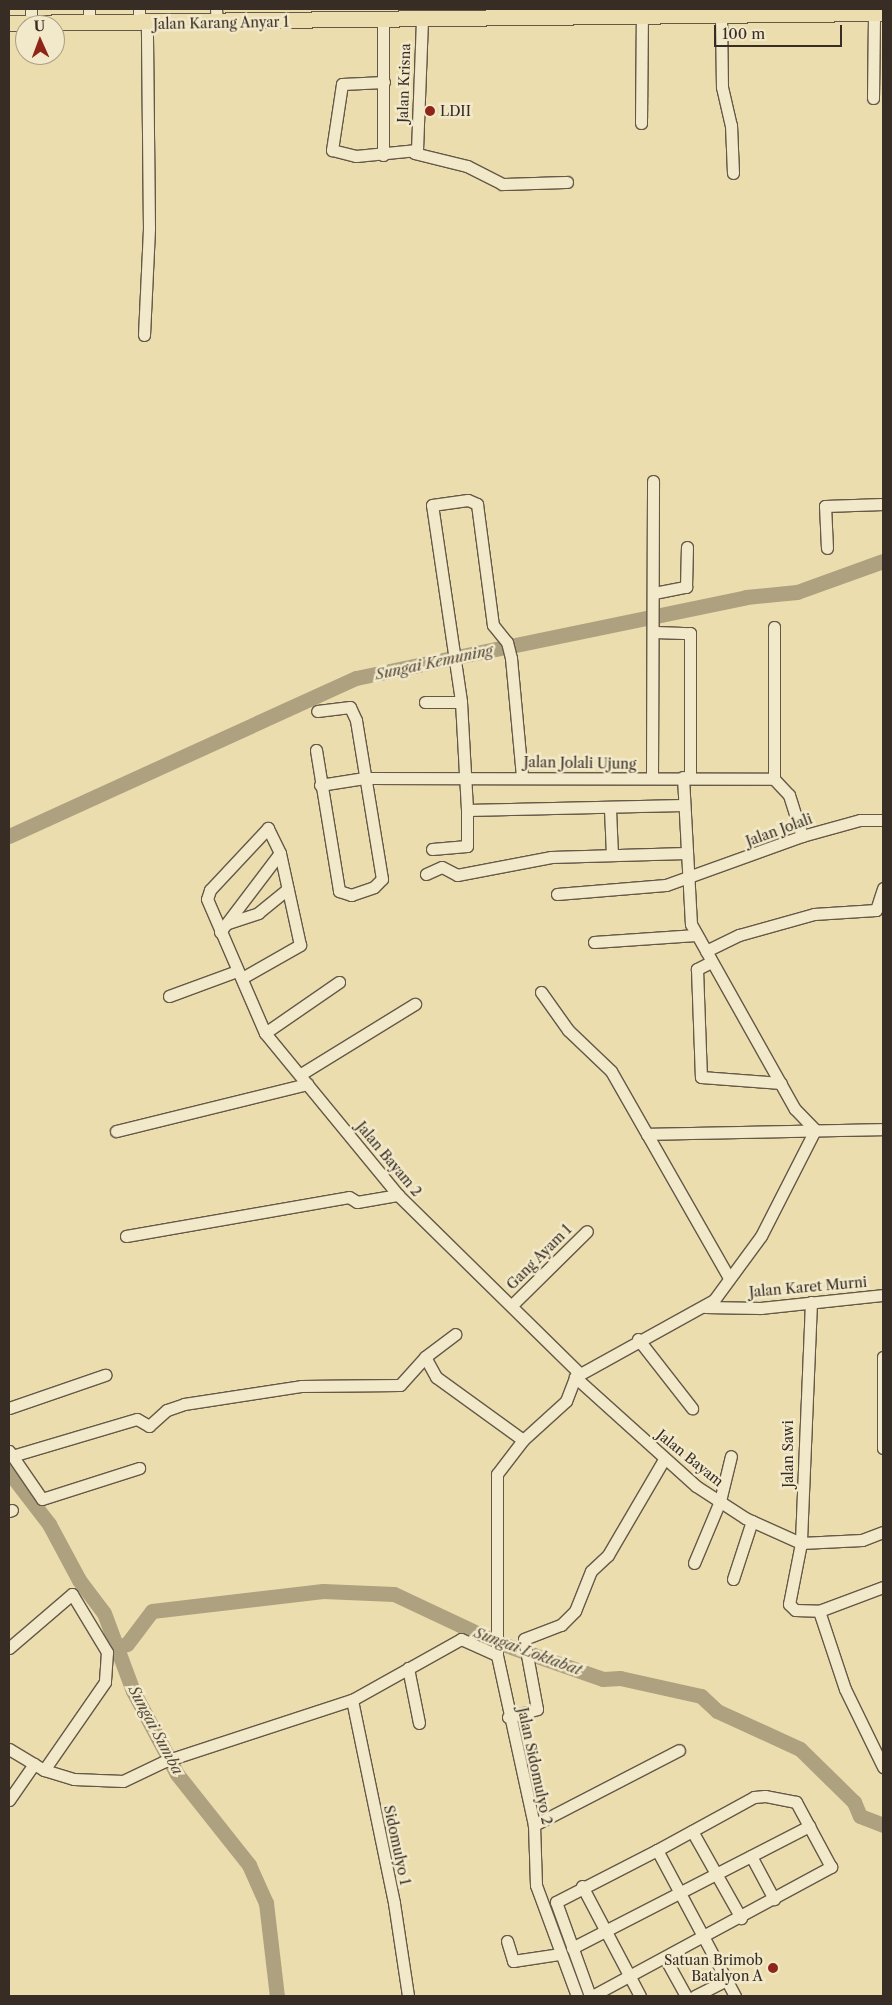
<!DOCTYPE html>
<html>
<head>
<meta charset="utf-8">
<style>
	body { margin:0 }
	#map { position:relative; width:892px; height:2005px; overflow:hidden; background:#ebddae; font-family:"Libre Caslon Text",serif }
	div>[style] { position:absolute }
	.river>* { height:15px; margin:-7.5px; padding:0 7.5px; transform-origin:7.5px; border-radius:7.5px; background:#aea17f }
	.roads { filter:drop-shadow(1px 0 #645947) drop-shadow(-1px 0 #645947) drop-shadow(0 1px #645947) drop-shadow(0 -1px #645947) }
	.minor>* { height:11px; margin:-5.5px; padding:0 5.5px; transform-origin:5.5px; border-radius:5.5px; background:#f2e9ca }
	.major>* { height:15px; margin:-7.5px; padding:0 7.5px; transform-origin:7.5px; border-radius:7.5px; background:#ebddae }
	.dots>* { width:14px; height:14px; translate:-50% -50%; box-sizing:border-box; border:2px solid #f2e9ca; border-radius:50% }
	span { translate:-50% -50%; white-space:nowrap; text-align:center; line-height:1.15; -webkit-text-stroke:5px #f2e9ca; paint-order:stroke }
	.street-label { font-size:14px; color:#372d25 }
	.poi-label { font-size:14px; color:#372d25 }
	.left { translate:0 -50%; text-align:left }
	.right { translate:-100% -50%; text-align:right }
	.water-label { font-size:15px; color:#554a3c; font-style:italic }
	.frame { position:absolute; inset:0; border:10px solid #372d25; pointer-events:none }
	.north { position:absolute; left:15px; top:15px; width:50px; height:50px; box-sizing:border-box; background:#f2e9ca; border:1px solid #a79e88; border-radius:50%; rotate:358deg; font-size:14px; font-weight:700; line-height:20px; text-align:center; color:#372d25 }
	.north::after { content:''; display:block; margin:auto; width:18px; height:22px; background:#8f2418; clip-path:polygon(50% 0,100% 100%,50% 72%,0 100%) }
	.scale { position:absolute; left:714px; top:25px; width:128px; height:22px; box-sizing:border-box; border:2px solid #372d25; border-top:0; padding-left:6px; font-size:15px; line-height:18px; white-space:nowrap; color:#372d25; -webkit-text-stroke:4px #f2e9ca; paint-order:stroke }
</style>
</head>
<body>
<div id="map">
	<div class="river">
		<i style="left:9px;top:836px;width:381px;rotate:-24.5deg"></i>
		<i style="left:356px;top:678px;width:398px;rotate:-11.7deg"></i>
		<i style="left:746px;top:597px;width:51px;rotate:-5.6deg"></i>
		<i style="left:797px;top:592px;width:91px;rotate:-19.8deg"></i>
		<i style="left:9px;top:1472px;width:66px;rotate:52.4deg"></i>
		<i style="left:49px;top:1524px;width:64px;rotate:61.8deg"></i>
		<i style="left:79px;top:1580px;width:41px;rotate:52.9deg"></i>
		<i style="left:104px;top:1613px;width:83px;rotate:69.6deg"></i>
		<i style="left:133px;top:1691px;width:94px;rotate:62.1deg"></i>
		<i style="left:177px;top:1774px;width:116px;rotate:51.6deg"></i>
		<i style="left:249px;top:1865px;width:42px;rotate:65.9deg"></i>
		<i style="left:266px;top:1903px;width:94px;rotate:83.3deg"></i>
		<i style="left:117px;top:1647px;width:10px;rotate:-17deg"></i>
		<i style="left:127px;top:1644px;width:41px;rotate:-52.9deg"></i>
		<i style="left:152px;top:1611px;width:172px;rotate:-6.7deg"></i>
		<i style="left:323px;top:1591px;width:71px;rotate:2.4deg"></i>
		<i style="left:394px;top:1594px;width:110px;rotate:25.2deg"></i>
		<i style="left:494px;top:1641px;width:115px;rotate:19.2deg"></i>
		<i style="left:603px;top:1679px;width:17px;rotate:-3deg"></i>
		<i style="left:620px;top:1678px;width:83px;rotate:12.5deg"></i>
		<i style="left:701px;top:1696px;width:22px;rotate:43deg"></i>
		<i style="left:717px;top:1711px;width:91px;rotate:24.6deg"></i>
		<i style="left:800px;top:1749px;width:76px;rotate:44.5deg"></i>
		<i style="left:854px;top:1802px;width:15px;rotate:67deg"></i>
		<i style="left:860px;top:1816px;width:25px;rotate:21deg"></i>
	</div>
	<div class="roads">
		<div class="minor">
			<i style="left:31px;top:9px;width:16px;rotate:90deg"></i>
			<i style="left:89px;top:9px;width:15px;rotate:90deg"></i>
			<i style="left:139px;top:9px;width:15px;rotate:90deg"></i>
			<i style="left:216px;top:9px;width:14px;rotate:86deg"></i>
			<i style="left:721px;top:16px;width:71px;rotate:89.2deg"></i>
			<i style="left:722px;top:87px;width:39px;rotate:77deg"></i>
			<i style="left:731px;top:125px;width:48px;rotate:87.6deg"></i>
			<i style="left:383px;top:18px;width:137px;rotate:90deg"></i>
			<i style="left:384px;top:82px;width:42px;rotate:177.3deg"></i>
			<i style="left:342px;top:84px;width:67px;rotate:98.6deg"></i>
			<i style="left:332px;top:150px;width:25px;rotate:14deg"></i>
			<i style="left:356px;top:156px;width:61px;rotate:-5.6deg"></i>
			<i style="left:417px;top:150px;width:133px;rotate:-87.8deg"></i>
			<i style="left:873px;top:98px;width:85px;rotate:-89.3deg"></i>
			<i style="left:641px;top:123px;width:106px;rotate:-89.5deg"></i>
			<i style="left:414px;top:153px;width:55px;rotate:13.8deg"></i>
			<i style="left:467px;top:166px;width:39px;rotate:27deg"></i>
			<i style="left:502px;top:184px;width:65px;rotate:-1.8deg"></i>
			<i style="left:144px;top:335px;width:107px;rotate:-87.3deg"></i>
			<i style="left:149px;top:228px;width:204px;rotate:-90.6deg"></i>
			<i style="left:827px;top:548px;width:42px;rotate:-92.7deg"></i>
			<i style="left:825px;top:506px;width:58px;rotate:-2deg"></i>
			<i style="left:654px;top:593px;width:33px;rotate:-11deg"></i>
			<i style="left:686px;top:587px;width:40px;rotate:-88.6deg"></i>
			<i style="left:655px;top:632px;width:35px;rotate:2deg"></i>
			<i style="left:690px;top:633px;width:144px;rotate:90deg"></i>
			<i style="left:461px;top:701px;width:198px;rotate:-98.4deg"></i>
			<i style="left:432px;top:505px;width:36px;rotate:-8deg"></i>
			<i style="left:468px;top:500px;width:10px;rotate:24deg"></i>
			<i style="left:477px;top:504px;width:122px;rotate:82.5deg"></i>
			<i style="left:493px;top:625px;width:22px;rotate:51deg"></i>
			<i style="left:507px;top:642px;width:16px;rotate:76deg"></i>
			<i style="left:511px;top:658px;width:120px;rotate:84.7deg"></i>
			<i style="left:425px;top:702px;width:36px"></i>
			<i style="left:461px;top:702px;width:108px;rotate:86.8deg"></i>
			<i style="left:467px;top:810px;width:216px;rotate:-1.3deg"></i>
			<i style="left:316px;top:750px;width:143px;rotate:80.7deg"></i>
			<i style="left:339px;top:891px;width:13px;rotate:18deg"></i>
			<i style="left:351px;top:895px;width:24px;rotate:-19deg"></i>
			<i style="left:374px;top:887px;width:11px;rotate:-45deg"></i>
			<i style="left:382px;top:879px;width:161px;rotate:-99.3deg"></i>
			<i style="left:356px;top:720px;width:14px;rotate:-115deg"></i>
			<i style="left:350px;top:707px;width:33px;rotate:173deg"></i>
			<i style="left:683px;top:777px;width:147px;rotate:86.9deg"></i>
			<i style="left:691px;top:924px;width:212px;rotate:60.7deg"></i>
			<i style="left:795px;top:1109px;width:29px;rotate:46deg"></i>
			<i style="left:652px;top:778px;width:297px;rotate:-89.8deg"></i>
			<i style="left:774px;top:779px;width:152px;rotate:-90deg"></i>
			<i style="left:320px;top:785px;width:45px;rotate:-9deg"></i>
			<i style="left:364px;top:778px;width:410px;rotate:0.1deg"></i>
			<i style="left:774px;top:779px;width:22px;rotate:47deg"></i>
			<i style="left:789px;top:795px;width:43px;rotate:72.4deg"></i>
			<i style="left:610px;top:809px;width:45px;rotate:87.5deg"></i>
			<i style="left:432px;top:849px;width:35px;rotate:-5deg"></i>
			<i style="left:467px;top:846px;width:36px;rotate:-90deg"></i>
			<i style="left:426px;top:874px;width:17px;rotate:-24deg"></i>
			<i style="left:442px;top:867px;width:17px;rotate:28deg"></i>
			<i style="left:457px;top:875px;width:96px;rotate:-10.8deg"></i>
			<i style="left:551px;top:857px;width:135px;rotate:-1.7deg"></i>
			<i style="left:557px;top:894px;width:109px;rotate:-4.7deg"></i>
			<i style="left:666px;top:885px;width:145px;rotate:-19.8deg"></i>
			<i style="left:802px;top:836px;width:60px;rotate:-15.4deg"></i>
			<i style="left:860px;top:820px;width:23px"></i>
			<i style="left:228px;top:923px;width:32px;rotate:-18deg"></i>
			<i style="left:258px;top:913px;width:38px;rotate:-39deg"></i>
			<i style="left:220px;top:932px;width:99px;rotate:-52.8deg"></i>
			<i style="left:594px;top:942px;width:102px;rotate:-3.9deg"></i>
			<i style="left:706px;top:951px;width:37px;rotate:-26deg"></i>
			<i style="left:739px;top:935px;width:78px;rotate:-15.6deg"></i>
			<i style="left:814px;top:914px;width:62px;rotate:-3.7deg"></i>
			<i style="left:876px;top:910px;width:23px;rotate:-72deg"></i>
			<i style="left:711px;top:962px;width:16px;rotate:153deg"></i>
			<i style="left:697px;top:969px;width:108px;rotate:87.9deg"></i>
			<i style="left:701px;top:1077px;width:80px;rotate:4.3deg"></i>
			<i style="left:242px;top:978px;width:67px;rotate:-29.6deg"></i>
			<i style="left:300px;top:945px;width:94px;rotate:-102.3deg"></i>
			<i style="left:280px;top:853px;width:28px;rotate:-116deg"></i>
			<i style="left:268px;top:828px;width:85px;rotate:133.1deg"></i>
			<i style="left:210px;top:890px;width:9px;rotate:108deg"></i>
			<i style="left:207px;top:899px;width:146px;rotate:66.6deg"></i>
			<i style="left:265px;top:1033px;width:210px;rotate:50.6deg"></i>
			<i style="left:398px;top:1195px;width:255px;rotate:44.5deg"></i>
			<i style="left:541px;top:992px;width:47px;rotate:54.6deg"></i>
			<i style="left:568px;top:1030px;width:59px;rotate:43.6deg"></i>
			<i style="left:611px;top:1071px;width:73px;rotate:60.3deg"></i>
			<i style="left:647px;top:1134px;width:236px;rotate:-1.2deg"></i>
			<i style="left:169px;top:996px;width:72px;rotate:-20.2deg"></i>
			<i style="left:265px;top:1033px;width:90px;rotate:-34.6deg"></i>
			<i style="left:301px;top:1074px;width:134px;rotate:-31.6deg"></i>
			<i style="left:116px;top:1131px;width:197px;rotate:-13.8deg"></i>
			<i style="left:647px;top:1134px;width:166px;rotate:60.3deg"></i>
			<i style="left:126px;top:1236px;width:226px;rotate:-9.9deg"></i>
			<i style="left:349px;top:1197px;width:9px;rotate:32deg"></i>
			<i style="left:357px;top:1202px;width:42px;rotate:-9.7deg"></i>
			<i style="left:811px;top:1302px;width:241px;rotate:92.4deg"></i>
			<i style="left:801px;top:1543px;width:62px;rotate:101.1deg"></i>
			<i style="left:789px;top:1604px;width:8px;rotate:45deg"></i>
			<i style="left:795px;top:1610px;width:24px;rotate:2deg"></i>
			<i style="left:819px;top:1611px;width:68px;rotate:-20.6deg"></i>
			<i style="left:512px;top:1305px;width:105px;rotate:-44.6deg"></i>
			<i style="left:705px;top:1307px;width:56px;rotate:1deg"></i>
			<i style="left:761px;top:1308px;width:123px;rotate:-6.1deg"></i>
			<i style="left:638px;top:1339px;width:88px;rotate:52deg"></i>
			<i style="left:425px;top:1357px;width:23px;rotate:61deg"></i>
			<i style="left:436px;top:1377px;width:107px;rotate:35.9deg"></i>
			<i style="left:883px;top:1357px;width:91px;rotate:90deg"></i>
			<i style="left:575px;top:1377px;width:163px;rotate:42deg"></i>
			<i style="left:696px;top:1486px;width:59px;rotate:33.1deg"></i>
			<i style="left:745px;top:1518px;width:61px;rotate:24.1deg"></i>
			<i style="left:801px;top:1543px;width:61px;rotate:-2.8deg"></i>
			<i style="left:862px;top:1540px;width:22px;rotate:-21deg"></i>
			<i style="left:9px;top:1408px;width:102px;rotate:-19deg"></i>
			<i style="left:9px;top:1451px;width:58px;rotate:55.5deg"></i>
			<i style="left:42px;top:1499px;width:102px;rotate:-17.7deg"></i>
			<i style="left:12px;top:1456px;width:130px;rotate:-16.5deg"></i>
			<i style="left:137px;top:1419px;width:14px;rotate:30deg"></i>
			<i style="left:149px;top:1426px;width:24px;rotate:-42deg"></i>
			<i style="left:167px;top:1410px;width:18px;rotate:-19deg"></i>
			<i style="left:184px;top:1404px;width:118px;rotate:-8.7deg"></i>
			<i style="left:301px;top:1386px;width:99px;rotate:-0.6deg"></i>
			<i style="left:400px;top:1385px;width:38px;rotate:-48deg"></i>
			<i style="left:425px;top:1357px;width:38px;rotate:-37deg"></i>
			<i style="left:9px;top:1511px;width:3px;rotate:-18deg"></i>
			<i style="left:694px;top:1563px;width:67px;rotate:-67.2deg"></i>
			<i style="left:720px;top:1501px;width:46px;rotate:-76.3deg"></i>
			<i style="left:733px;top:1579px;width:61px;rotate:-71.9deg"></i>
			<i style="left:819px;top:1611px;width:82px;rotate:71.6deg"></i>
			<i style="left:845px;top:1689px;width:87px;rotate:64deg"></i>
			<i style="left:9px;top:1648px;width:83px;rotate:-40.6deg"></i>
			<i style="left:72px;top:1594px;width:68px;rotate:58.9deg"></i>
			<i style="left:107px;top:1652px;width:30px;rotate:94deg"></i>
			<i style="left:105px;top:1682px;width:107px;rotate:124.7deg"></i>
			<i style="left:408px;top:1668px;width:56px;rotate:78.7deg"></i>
			<i style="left:352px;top:1700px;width:207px;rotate:78.3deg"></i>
			<i style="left:394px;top:1903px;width:94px;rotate:81.4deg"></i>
			<i style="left:508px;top:1717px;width:30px;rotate:-15deg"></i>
			<i style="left:537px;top:1709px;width:71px;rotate:-100.5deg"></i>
			<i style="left:524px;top:1639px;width:40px;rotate:-21deg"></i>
			<i style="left:561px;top:1625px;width:20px;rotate:-45deg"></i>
			<i style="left:575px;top:1611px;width:43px;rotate:-68.2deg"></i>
			<i style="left:591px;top:1571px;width:23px;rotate:-43deg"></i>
			<i style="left:608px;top:1555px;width:111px;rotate:-59.7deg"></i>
			<i style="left:9px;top:1749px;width:41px;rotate:31deg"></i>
			<i style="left:44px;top:1770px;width:31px;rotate:17deg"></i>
			<i style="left:74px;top:1779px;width:49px;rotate:2.3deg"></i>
			<i style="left:123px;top:1781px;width:47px;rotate:-25.5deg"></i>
			<i style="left:165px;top:1761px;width:197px;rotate:-18.1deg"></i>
			<i style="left:352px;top:1700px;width:125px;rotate:-29.2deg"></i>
			<i style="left:461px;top:1639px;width:39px;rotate:24deg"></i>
			<i style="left:9px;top:1800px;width:44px;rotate:-55.2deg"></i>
			<i style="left:534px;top:1825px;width:163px;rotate:-27.3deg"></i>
			<i style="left:692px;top:1831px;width:100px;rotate:60.6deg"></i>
			<i style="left:751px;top:1856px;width:49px;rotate:61.9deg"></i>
			<i style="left:582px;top:1886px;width:124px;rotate:62.2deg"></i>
			<i style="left:507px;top:1941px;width:21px;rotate:73deg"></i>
			<i style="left:513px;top:1961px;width:48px;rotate:-8.5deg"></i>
			<i style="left:572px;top:1948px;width:267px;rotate:-27.2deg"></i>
			<i style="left:665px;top:1958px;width:43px;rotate:61.1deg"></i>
			<i style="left:577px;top:1996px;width:118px;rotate:-110.3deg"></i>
			<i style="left:536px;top:1885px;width:60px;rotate:-91.9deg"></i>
			<i style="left:534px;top:1825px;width:174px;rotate:-102.3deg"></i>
			<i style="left:497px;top:1655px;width:181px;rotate:-90deg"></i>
			<i style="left:497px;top:1474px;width:43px;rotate:-52.6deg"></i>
			<i style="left:523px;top:1440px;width:58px;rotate:-42.2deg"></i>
			<i style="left:566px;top:1401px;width:26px;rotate:-69deg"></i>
			<i style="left:575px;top:1377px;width:159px;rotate:-29deg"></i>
			<i style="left:714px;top:1300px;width:79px;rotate:-53.7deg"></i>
			<i style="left:761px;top:1236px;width:119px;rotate:-63deg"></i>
			<i style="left:590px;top:1996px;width:100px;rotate:-109.9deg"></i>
			<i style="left:556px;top:1902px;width:114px;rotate:-27.2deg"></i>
			<i style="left:657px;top:1850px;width:166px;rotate:61.9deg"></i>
			<i style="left:592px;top:1996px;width:272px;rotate:-28.4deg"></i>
			<i style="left:831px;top:1867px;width:74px;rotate:-118.3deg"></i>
			<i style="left:796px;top:1802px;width:32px;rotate:-169deg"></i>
			<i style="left:765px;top:1796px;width:11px;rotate:175deg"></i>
			<i style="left:754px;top:1797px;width:111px;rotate:151.3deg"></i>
			<i style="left:695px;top:1996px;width:35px;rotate:-27deg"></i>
		</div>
		<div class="major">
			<i style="left:9px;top:23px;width:874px;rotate:-0.66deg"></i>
		</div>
	</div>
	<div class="dots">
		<i style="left:430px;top:111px;background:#8f2418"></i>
		<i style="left:773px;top:1968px;background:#8f2418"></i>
	</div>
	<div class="street-label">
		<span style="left:221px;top:23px;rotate:-1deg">Jalan Karang Anyar 1</span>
		<span style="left:404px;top:83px;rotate:-88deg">Jalan Krisna</span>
		<span style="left:580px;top:763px;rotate:1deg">Jalan Jolali Ujung</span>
		<span style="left:779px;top:830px;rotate:-20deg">Jalan Jolali</span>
		<span style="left:389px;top:1159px;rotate:50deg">Jalan Bayam 2</span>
		<span style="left:539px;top:1257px;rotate:-45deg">Gang Ayam 1</span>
		<span style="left:808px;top:1287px;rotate:-5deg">Jalan Karet Murni</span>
		<span style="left:788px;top:1454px;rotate:-90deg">Jalan Sawi</span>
		<span style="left:690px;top:1458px;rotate:39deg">Jalan Bayam</span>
		<span style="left:535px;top:1766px;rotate:78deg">Jalan Sidomulyo 2</span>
		<span style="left:397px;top:1845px;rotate:78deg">Sidomulyo 1</span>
	</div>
	<div class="poi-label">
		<span class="left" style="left:440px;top:111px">LDII</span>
		<span class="right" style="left:763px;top:1968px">Satuan Brimob<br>Batalyon A</span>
	</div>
	<div class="water-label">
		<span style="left:434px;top:662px;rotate:-12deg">Sungai Kemuning</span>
		<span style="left:528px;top:1651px;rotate:20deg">Sungai Loktabat</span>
		<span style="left:156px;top:1730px;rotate:62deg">Sungai Sumba</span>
	</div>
	<div class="frame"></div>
	<div class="north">U</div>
	<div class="scale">100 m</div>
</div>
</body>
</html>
